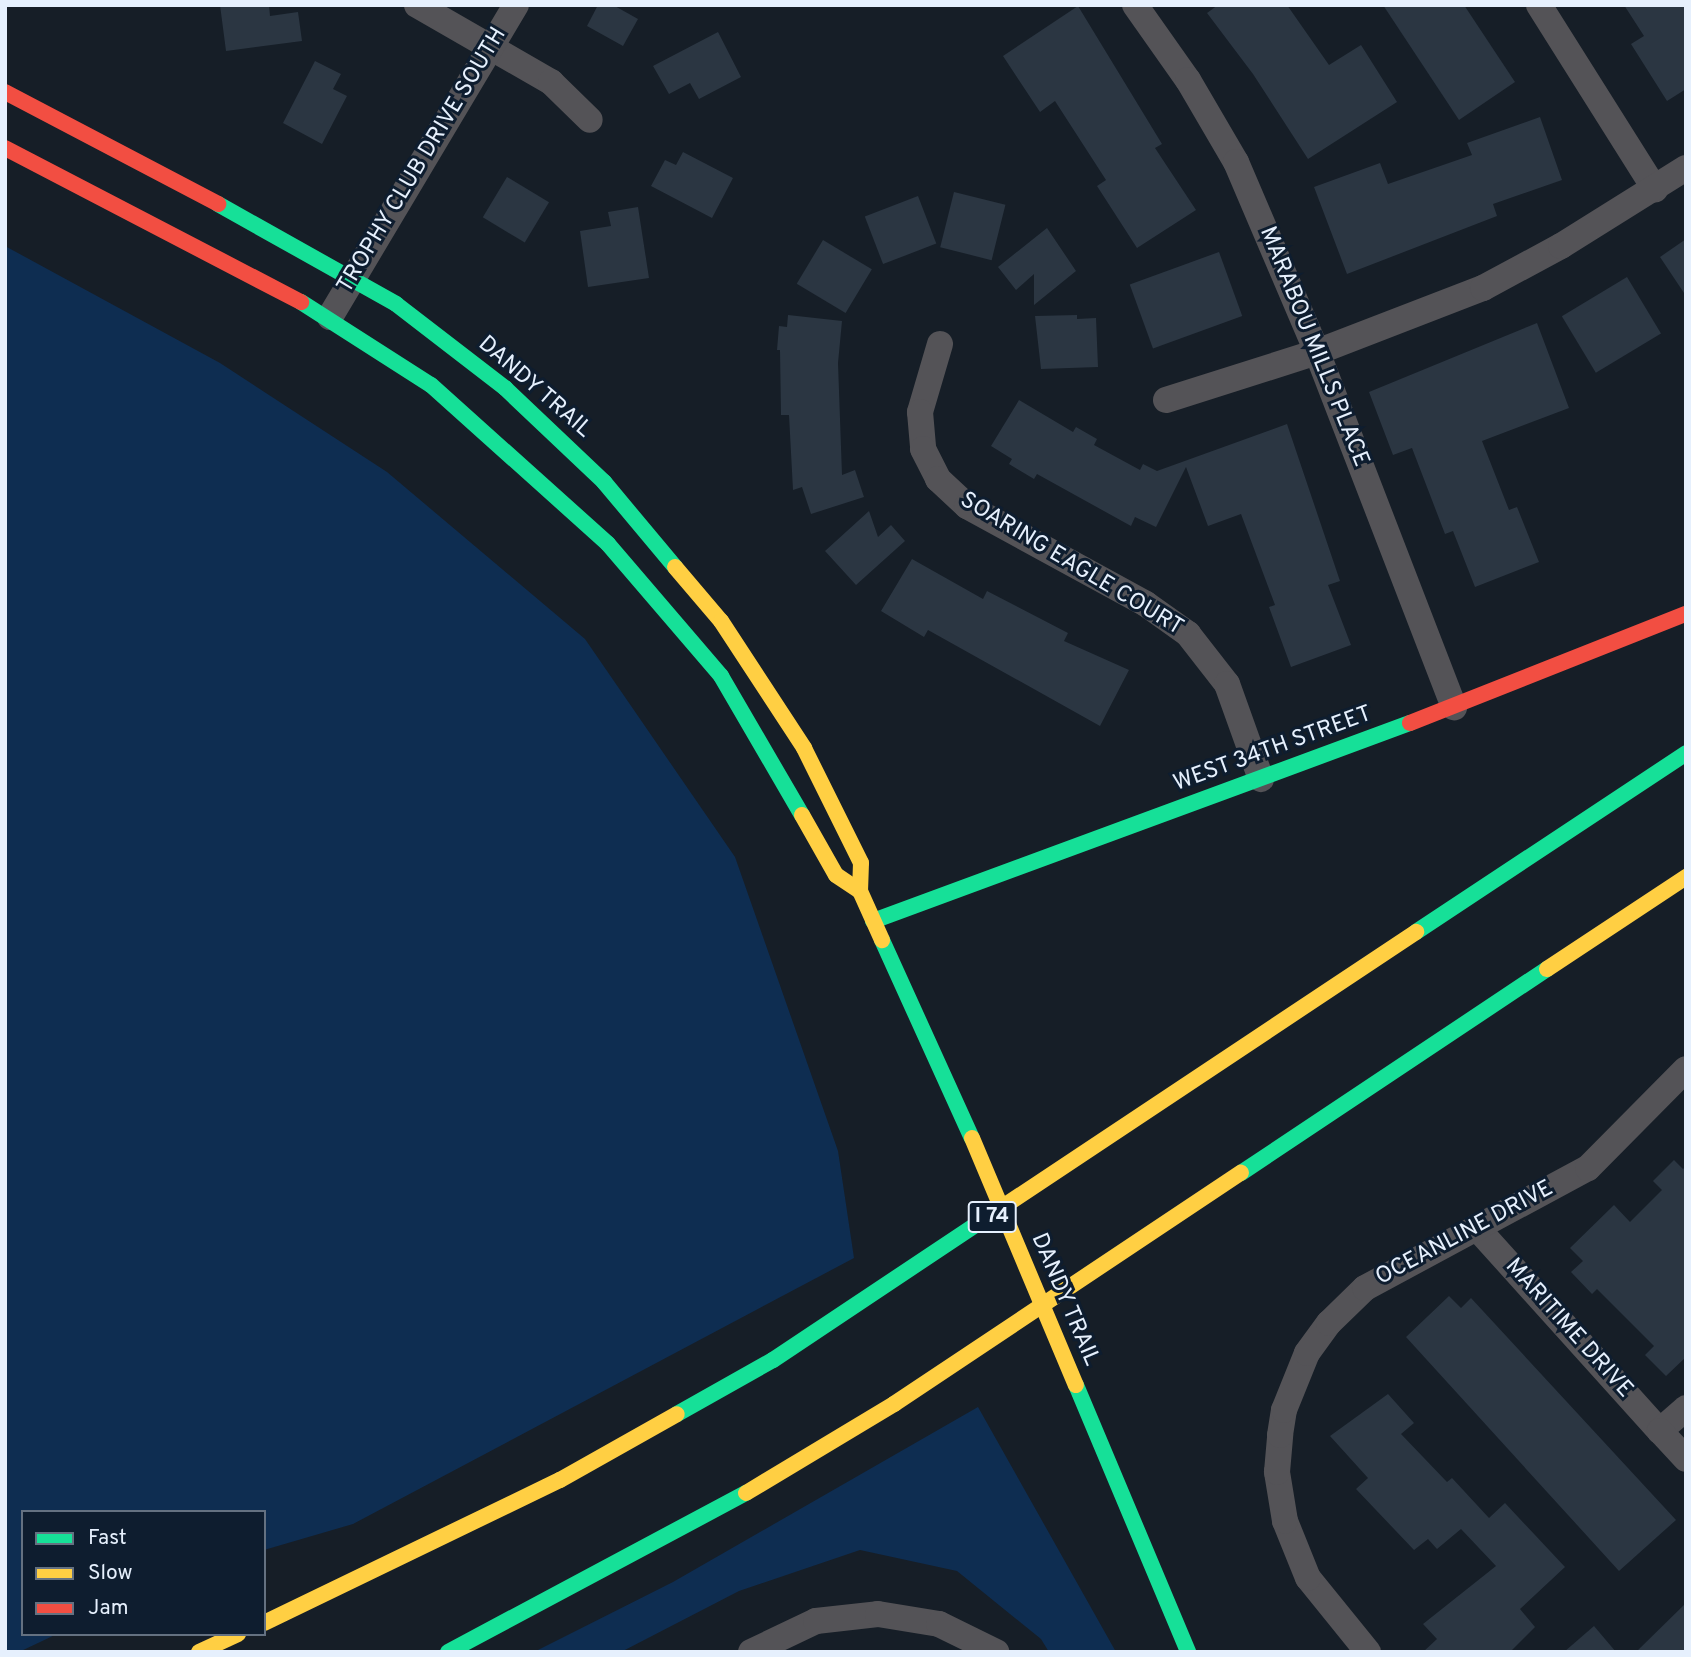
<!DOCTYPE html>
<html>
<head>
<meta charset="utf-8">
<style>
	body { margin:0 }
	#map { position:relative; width:1691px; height:1657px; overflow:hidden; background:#161e27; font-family:Overpass,sans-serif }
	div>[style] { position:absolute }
	.green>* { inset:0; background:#0e2d51 }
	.building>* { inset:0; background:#2b3642; transform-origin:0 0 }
	.street>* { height:26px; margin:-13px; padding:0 13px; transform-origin:13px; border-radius:13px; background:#545357 }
	.fast>* { height:16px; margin:-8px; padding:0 8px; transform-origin:8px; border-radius:8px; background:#16e098 }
	.slow>* { height:16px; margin:-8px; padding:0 8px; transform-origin:8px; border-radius:8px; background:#ffcf43 }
	.jam>* { height:16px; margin:-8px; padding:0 8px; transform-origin:8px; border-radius:8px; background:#f24e42 }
	.slow-bridge>* { height:16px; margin:-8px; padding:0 8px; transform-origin:8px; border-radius:8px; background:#ffcf43 }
	span { translate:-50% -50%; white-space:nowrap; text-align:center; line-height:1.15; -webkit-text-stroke:6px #0e1d2f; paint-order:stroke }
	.shield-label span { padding:2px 5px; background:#0e1d2f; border:2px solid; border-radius:5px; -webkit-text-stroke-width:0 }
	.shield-label { font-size:21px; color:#e6f0fd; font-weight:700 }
	.street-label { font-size:23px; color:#e6f0fd }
	.frame { position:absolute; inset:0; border:7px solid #e6f0fd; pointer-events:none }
	.legend { position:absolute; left:21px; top:1510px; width:245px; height:126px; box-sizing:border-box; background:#0e1d2f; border:2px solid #647181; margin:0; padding:9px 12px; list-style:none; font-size:21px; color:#e6f0fd }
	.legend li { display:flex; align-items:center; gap:14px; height:35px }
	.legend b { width:35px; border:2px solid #647181 }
</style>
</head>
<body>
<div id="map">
	<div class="green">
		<i style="clip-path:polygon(5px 246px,220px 363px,387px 472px,585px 639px,735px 857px,838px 1151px,854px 1258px,353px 1524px,264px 1550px,264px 1512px,23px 1512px,23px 1634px,57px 1634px,19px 1652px,5px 1652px)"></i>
		<i style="clip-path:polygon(978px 1407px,1116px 1652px,1049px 1652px,1041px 1639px,957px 1571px,860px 1550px,739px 1591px,621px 1652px,534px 1652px,673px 1582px)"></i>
	</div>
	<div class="building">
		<i style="clip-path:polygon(220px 5px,269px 5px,270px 16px,298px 12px,302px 41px,226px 51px)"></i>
		<i style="clip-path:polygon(598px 5px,613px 5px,638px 19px,623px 46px,587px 26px)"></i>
		<i style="clip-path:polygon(1218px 5px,1287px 5px,1329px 65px,1361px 45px,1397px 102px,1308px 159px,1253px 74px,1207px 13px)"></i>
		<i style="clip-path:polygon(1383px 5px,1464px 5px,1515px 82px,1459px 120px)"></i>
		<i style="clip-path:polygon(1624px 5px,1686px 5px,1686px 89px,1667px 101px,1631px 44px,1644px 36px)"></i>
		<i style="clip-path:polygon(1078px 6px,1162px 144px,1155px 148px,1196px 210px,1137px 248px,1097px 186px,1106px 180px,1055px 101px,1040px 112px,1003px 56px)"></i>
		<i style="clip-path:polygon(718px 32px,741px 77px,699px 99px,690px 83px,669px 94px,653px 66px)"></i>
		<i style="clip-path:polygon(315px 61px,341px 74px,333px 89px,347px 96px,322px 144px,283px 123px)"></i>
		<i style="clip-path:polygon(1540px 117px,1562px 180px,1493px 204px,1497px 216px,1347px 274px,1314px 187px,1380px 163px,1388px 184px,1472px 155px,1467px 143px)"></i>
		<i style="clip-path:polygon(683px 152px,733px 178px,712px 218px,651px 186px,665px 160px,676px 165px)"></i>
		<i style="left:507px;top:177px;width:49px;height:47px;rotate:31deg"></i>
		<i style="left:954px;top:192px;width:53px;height:57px;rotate:14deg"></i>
		<i style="left:918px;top:196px;width:51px;height:57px;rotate:69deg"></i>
		<i style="clip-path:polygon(638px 207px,649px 278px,588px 287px,580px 231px,611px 226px,608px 212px)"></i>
		<i style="clip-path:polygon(1047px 228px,1076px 271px,1034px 305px,1034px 274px,1016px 290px,998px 267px)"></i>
		<i style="clip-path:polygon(1686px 239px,1686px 296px,1660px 257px)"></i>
		<i style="left:823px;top:240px;width:57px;height:51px;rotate:31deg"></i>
		<i style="left:1219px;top:252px;width:68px;height:95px;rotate:70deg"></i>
		<i style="left:1627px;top:277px;width:66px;height:76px;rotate:59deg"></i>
		<i style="clip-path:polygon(788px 315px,842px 321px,838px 363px,842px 475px,855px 470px,864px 497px,811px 514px,802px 487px,793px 490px,789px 415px,781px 415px,780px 350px,777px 350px,779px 326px,787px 327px)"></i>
		<i style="clip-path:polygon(1077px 315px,1077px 319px,1096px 318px,1098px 367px,1041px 369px,1035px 316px)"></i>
		<i style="clip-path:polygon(1537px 323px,1569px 408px,1482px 441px,1509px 510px,1517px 507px,1539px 562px,1475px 587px,1453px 531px,1445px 534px,1412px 448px,1393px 455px,1369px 392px)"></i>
		<i style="clip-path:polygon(1019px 400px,1073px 432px,1076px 427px,1097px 439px,1094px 445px,1140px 470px,1143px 464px,1157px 471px,1287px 424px,1340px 581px,1328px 585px,1351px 645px,1291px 667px,1269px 607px,1275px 605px,1241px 514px,1208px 526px,1186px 467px,1156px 527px,1135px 517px,1131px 526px,1037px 474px,1034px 479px,1009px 464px,1012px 459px,991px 446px)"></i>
		<i style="clip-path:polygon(869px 511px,878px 537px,891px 525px,905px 541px,856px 585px,825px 551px)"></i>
		<i style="clip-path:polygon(912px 559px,983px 599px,987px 591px,1068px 633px,1064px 641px,1129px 670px,1100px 726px,928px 630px,924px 637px,881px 611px)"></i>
		<i style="clip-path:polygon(1674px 1160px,1683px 1169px,1686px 1166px,1686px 1357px,1666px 1376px,1645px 1355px,1654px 1346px,1597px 1289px,1592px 1294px,1571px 1272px,1583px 1261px,1570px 1248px,1614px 1205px,1630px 1222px,1662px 1190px,1653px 1181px)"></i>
		<i style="clip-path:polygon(1449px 1296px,1461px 1308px,1471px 1298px,1676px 1520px,1619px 1571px,1406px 1337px)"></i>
		<i style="clip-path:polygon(1388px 1394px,1414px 1423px,1401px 1434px,1447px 1482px,1452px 1478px,1489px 1518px,1505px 1503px,1565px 1567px,1520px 1609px,1535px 1627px,1510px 1652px,1423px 1652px,1437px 1639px,1423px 1624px,1496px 1566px,1461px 1529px,1437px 1549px,1428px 1539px,1414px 1550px,1356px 1489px,1368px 1478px,1330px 1436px)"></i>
		<i style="clip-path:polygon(1686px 1603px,1686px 1652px,1636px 1652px)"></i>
		<i style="clip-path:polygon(1594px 1626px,1616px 1652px,1564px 1652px)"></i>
	</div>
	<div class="street">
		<i style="left:417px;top:5px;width:155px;rotate:29.9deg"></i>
		<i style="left:551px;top:82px;width:54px;rotate:44.3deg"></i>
		<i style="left:1135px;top:5px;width:92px;rotate:54.8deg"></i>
		<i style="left:1188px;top:80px;width:95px;rotate:59.7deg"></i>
		<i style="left:1236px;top:162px;width:207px;rotate:66.9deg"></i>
		<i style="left:1317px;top:352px;width:381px;rotate:68.9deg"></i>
		<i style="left:1539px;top:5px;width:218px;rotate:57.8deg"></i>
		<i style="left:330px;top:317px;width:363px;rotate:-59.2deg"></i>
		<i style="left:940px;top:344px;width:71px;rotate:106.4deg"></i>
		<i style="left:920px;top:412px;width:37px;rotate:85deg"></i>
		<i style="left:923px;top:449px;width:34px;rotate:63deg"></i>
		<i style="left:938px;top:479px;width:40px;rotate:43deg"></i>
		<i style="left:967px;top:506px;width:204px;rotate:28.7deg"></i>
		<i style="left:1146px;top:604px;width:52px;rotate:35.5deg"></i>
		<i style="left:1188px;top:634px;width:63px;rotate:52deg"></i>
		<i style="left:1227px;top:684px;width:101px;rotate:70.3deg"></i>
		<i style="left:1166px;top:400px;width:158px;rotate:-17.6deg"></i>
		<i style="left:1317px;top:352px;width:178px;rotate:-21.1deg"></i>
		<i style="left:1483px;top:288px;width:89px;rotate:-28.3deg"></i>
		<i style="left:1561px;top:246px;width:147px;rotate:-32deg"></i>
		<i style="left:1476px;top:1227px;width:275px;rotate:48deg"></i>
		<i style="left:1686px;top:1408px;width:35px;rotate:139deg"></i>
		<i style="left:1660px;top:1431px;width:38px;rotate:47deg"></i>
		<i style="left:751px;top:1652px;width:72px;rotate:-25.5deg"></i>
		<i style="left:816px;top:1621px;width:62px;rotate:-6.4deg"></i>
		<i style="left:878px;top:1614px;width:62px;rotate:9.3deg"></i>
		<i style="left:939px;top:1624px;width:64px;rotate:26.2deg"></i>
		<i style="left:1368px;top:1652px;width:95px;rotate:-129deg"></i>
		<i style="left:1308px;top:1578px;width:61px;rotate:-112deg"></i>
		<i style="left:1285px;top:1521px;width:50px;rotate:-99.3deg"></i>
		<i style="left:1277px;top:1472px;width:37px;rotate:-85deg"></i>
		<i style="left:1280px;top:1435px;width:25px;rotate:-81deg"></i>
		<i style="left:1284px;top:1410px;width:61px;rotate:-68deg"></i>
		<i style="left:1307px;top:1353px;width:37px;rotate:-54deg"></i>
		<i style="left:1329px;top:1323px;width:50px;rotate:-44.2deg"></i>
		<i style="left:1365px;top:1288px;width:253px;rotate:-28.3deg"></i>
		<i style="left:1588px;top:1168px;width:139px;rotate:-45.3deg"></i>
	</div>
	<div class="fast">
		<i style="left:218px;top:204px;width:204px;rotate:29.3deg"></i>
		<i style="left:396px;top:304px;width:138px;rotate:37.6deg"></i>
		<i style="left:505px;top:388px;width:137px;rotate:43.5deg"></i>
		<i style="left:604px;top:482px;width:111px;rotate:50.1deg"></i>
		<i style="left:301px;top:302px;width:154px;rotate:32.6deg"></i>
		<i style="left:431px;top:385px;width:238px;rotate:41.9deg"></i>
		<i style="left:608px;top:544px;width:174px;rotate:49.4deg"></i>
		<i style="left:721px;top:676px;width:161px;rotate:59.8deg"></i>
		<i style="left:873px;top:921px;width:572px;rotate:-20.24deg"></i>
		<i style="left:1416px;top:932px;width:324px;rotate:-33.5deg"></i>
		<i style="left:882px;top:940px;width:217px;rotate:65.6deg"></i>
		<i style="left:1241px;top:1173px;width:368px;rotate:-33.7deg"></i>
		<i style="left:1076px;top:1385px;width:290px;rotate:67.2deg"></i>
		<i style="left:677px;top:1414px;width:110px;rotate:-29.4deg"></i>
		<i style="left:773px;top:1360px;width:249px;rotate:-33.7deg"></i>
		<i style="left:448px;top:1652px;width:338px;rotate:-28.1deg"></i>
	</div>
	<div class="slow">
		<i style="left:675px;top:567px;width:71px;rotate:49.6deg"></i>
		<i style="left:721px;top:621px;width:152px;rotate:56.8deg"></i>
		<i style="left:804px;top:748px;width:128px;rotate:63.6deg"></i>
		<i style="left:861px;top:863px;width:28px;rotate:92deg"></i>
		<i style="left:860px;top:891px;width:54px;rotate:65.8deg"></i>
		<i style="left:802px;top:815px;width:69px;rotate:60.5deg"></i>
		<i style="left:836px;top:875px;width:29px;rotate:34deg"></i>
		<i style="left:1547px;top:969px;width:167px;rotate:-33.5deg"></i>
		<i style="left:980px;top:1222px;width:524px;rotate:-33.63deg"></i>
		<i style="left:746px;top:1493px;width:173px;rotate:-31deg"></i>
		<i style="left:894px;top:1404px;width:417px;rotate:-33.7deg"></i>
		<i style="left:264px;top:1623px;width:329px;rotate:-25.8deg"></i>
		<i style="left:560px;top:1480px;width:134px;rotate:-29.4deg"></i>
		<i style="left:199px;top:1652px;width:43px;rotate:-24.8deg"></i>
	</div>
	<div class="jam">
		<i style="left:5px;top:92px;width:241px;rotate:27.7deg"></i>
		<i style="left:5px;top:148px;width:334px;rotate:27.5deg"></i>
		<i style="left:1410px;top:723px;width:297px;rotate:-21.6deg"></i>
	</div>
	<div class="slow-bridge">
		<i style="left:972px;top:1138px;width:268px;rotate:67.2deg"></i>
	</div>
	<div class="shield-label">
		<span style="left:992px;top:1217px">I 74</span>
	</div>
	<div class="street-label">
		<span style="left:423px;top:161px;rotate:-59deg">TROPHY CLUB DRIVE SOUTH</span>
		<span style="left:1313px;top:347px;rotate:68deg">MARABOU MILLS PLACE</span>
		<span style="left:534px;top:388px;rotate:41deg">DANDY TRAIL</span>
		<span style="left:1071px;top:565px;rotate:31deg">SOARING EAGLE COURT</span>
		<span style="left:1273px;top:750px;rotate:-20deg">WEST 34TH STREET</span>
		<span style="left:1465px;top:1234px;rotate:-28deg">OCEANLINE DRIVE</span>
		<span style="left:1064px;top:1300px;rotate:67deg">DANDY TRAIL</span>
		<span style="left:1568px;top:1329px;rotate:48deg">MARITIME DRIVE</span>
	</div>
	<div class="frame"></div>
	<ul class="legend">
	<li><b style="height:9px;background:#16e098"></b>Fast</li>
	<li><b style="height:9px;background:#ffcf43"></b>Slow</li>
	<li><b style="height:9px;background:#f24e42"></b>Jam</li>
	</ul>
</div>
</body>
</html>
